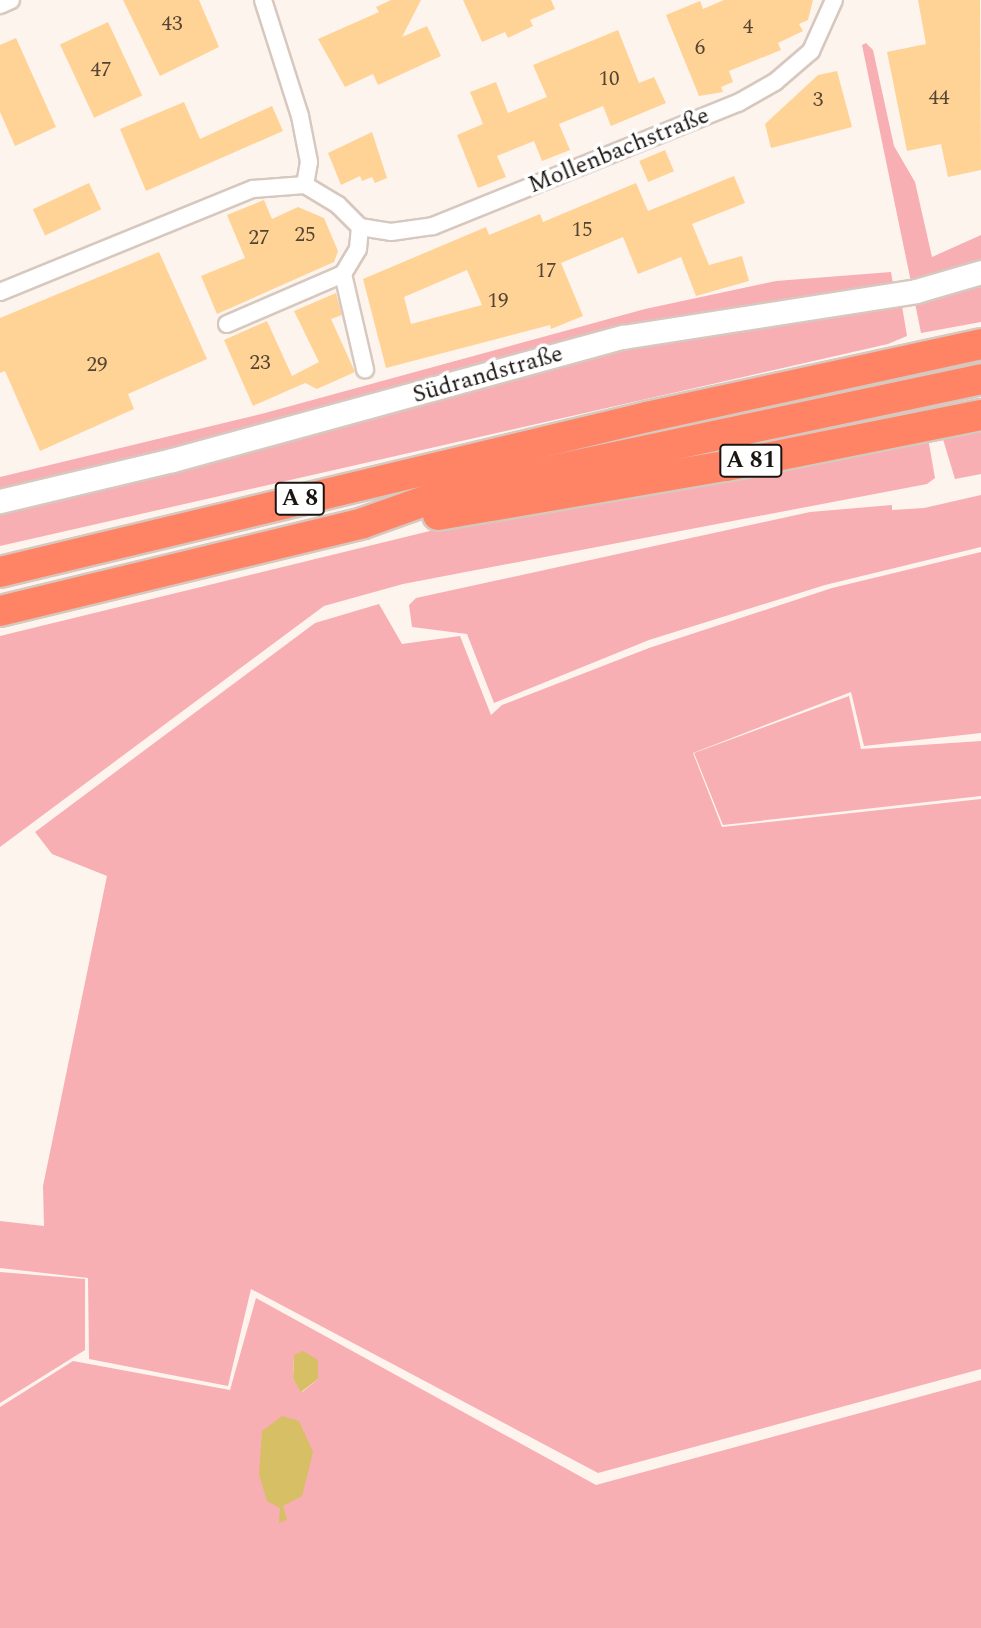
<!DOCTYPE html>
<html>
<head>
<meta charset="utf-8">
<style>
	body { margin:0 }
	#map { position:relative; width:981px; height:1628px; overflow:hidden; background:#fdf4ee; font-family:Spectral,serif }
	div>[style] { position:absolute }
	.green>* { inset:0; background:#f8afb3 }
	.water>* { inset:0; background:#d6bf64 }
	.building>* { inset:0; background:#ffd396; transform-origin:0 0 }
	.roads { filter:drop-shadow(2px 0 #d7c8bf) drop-shadow(-2px 0 #d7c8bf) drop-shadow(0 2px #d7c8bf) drop-shadow(0 -2px #d7c8bf) }
	.minor>* { height:16px; margin:-8px; padding:0 8px; transform-origin:8px; border-radius:8px; background:#fff }
	.secondary>* { height:23px; margin:-11.5px; padding:0 11.5px; transform-origin:11.5px; border-radius:11.5px; background:#fff }
	.motorway>* { height:30px; margin:-15px; padding:0 15px; transform-origin:15px; border-radius:15px; background:#ff8466 }
	span { translate:-50% -50%; white-space:nowrap; text-align:center; line-height:1.15; -webkit-text-stroke:7px #fff; paint-order:stroke }
	.number-label { font-size:21px; color:#544433 }
	.number-label span { -webkit-text-stroke-width:0 }
	.shield-label span { padding:2px 5px; background:#fff; border:2px solid; border-radius:5px; -webkit-text-stroke-width:0 }
	.shield-label { font-size:23px; color:#1b1512; font-weight:700 }
	.street-label { font-size:24px; color:#1b1512 }
</style>
</head>
<body>
<div id="map">
	<div class="green">
		<i style="clip-path:polygon(866px 43px,873px 50px,894px 146px,915px 182px,932px 257px,981px 235px,981px 261px,911px 282px,862px 45px)"></i>
		<i style="clip-path:polygon(891px 272px,893px 284px,648px 321px,136px 459px,0 489px,0 477px,265px 413px,645px 309px,776px 281px)"></i>
		<i style="clip-path:polygon(981px 286px,981px 322px,921px 333px,915px 303px)"></i>
		<i style="clip-path:polygon(902px 306px,907px 336px,888px 344px,0 546px,0 507px,659px 337px)"></i>
		<i style="clip-path:polygon(981px 430px,981px 474px,955px 479px,942px 436px)"></i>
		<i style="clip-path:polygon(928px 438px,935px 478px,927px 484px,403px 584px,324px 606px,0 847px,0 636px,483px 518px)"></i>
		<i style="clip-path:polygon(981px 495px,981px 547px,825px 585px,649px 640px,494px 703px,467px 634px,412px 627px,409px 605px,416px 598px,810px 512px,892px 505px,892px 510px,924px 508px)"></i>
		<i style="clip-path:polygon(981px 552px,981px 733px,864px 746px,851px 692px,693px 753px,722px 827px,981px 799px,981px 1369px,598px 1473px,251px 1289px,228px 1386px,89px 1359px,88px 1278px,0 1268px,0 1221px,44px 1226px,43px 1186px,107px 876px,52px 854px,35px 832px,315px 623px,379px 604px,402px 644px,460px 636px,491px 715px,502px 705px,649px 648px,832px 588px)"></i>
		<i style="clip-path:polygon(849px 696px,861px 749px,981px 741px,981px 796px,723px 825px,694px 753px)"></i>
		<i style="clip-path:polygon(0 1272px,85px 1279px,85px 1350px,0 1403px)"></i>
		<i style="clip-path:polygon(evenodd,256px 1298px,596px 1485px,981px 1380px,981px 1628px,0 1628px,0 1407px,73px 1361px,230px 1390px,256px 1298px,294px 1355px,318px 1360px,318px 1379px,302px 1392px,293px 1379px,294px 1355px)"></i>
	</div>
	<div class="water">
		<i style="clip-path:polygon(303px 1351px,318px 1360px,318px 1379px,301px 1392px,293px 1379px,294px 1355px)"></i>
		<i style="clip-path:polygon(282px 1416px,299px 1421px,313px 1452px,302px 1496px,283px 1506px,287px 1520px,279px 1523px,280px 1508px,267px 1501px,259px 1474px,262px 1431px)"></i>
	</div>
	<div class="building">
		<i style="clip-path:polygon(123px 0,199px 0,219px 47px,160px 76px)"></i>
		<i style="clip-path:polygon(391px 0,421px 0,402px 37px,427px 26px,441px 56px,378px 85px,373px 74px,345px 87px,318px 39px,379px 12px,376px 7px)"></i>
		<i style="clip-path:polygon(463px 0,551px 0,555px 9px,530px 20px,533px 26px,508px 38px,505px 32px,482px 42px)"></i>
		<i style="clip-path:polygon(724px 0,813px 0,808px 20px,799px 24px,803px 31px,778px 43px,781px 50px,729px 71px,733px 82px,721px 87px,723px 92px,699px 96px,666px 15px,700px 1px,703px 9px)"></i>
		<i style="clip-path:polygon(918px 0,980px 0,981px 170px,948px 177px,941px 144px,907px 151px,887px 52px,926px 44px)"></i>
		<i style="left:108px;top:22px;width:81px;height:53px;rotate:65deg"></i>
		<i style="clip-path:polygon(618px 30px,639px 83px,654px 77px,666px 103px,611px 126px,603px 106px,559px 124px,570px 150px,542px 161px,534px 141px,497px 156px,506px 177px,478px 188px,457px 135px,483px 124px,470px 92px,496px 82px,508px 113px,547px 97px,533px 65px)"></i>
		<i style="clip-path:polygon(16px 38px,56px 127px,15px 146px,0 112px,0 45px)"></i>
		<i style="clip-path:polygon(837px 71px,852px 127px,771px 148px,765px 124px,818px 75px)"></i>
		<i style="clip-path:polygon(184px 102px,200px 139px,272px 106px,283px 131px,146px 191px,120px 129px)"></i>
		<i style="clip-path:polygon(372px 132px,387px 178px,375px 183px,372px 177px,362px 181px,360px 176px,341px 185px,328px 153px)"></i>
		<i style="left:665px;top:150px;width:23px;height:28px;rotate:67deg"></i>
		<i style="clip-path:polygon(evenodd,734px 176px,745px 203px,692px 224px,709px 265px,742px 256px,749px 281px,696px 296px,681px 257px,638px 274px,623px 237px,561px 263px,583px 316px,551px 329px,550px 325px,386px 368px,363px 279px,486px 227px,489px 235px,540px 214px,543px 222px,636px 183px,648px 211px,734px 176px,467px 270px,482px 305px,411px 324px,404px 297px,467px 270px)"></i>
		<i style="left:89px;top:183px;width:29px;height:62px;rotate:65deg"></i>
		<i style="clip-path:polygon(264px 200px,272px 219px,298px 207px,324px 218px,338px 251px,334px 262px,217px 314px,201px 276px,245px 258px,227px 215px)"></i>
		<i style="clip-path:polygon(159px 252px,207px 359px,128px 394px,134px 409px,40px 451px,5px 371px,0 373px,0 318px)"></i>
		<i style="clip-path:polygon(336px 293px,342px 315px,331px 319px,355px 372px,317px 389px,305px 383px,253px 406px,224px 340px,267px 321px,292px 376px,319px 362px,294px 311px)"></i>
	</div>
	<div class="roads">
		<div class="minor">
			<i style="left:263px;top:0;width:122px;rotate:72.3deg"></i>
			<i style="left:300px;top:116px;width:47px;rotate:78.9deg"></i>
			<i style="left:309px;top:162px;width:23px;rotate:100deg"></i>
			<i style="left:0;top:5px;width:12px;rotate:-24deg"></i>
			<i style="left:343px;top:274px;width:98px;rotate:77deg"></i>
			<i style="left:0;top:292px;width:273px;rotate:-22.2deg"></i>
			<i style="left:253px;top:189px;width:52px;rotate:-4.4deg"></i>
			<i style="left:305px;top:185px;width:39px;rotate:31deg"></i>
			<i style="left:338px;top:205px;width:31px;rotate:45deg"></i>
			<i style="left:360px;top:227px;width:31px;rotate:9deg"></i>
			<i style="left:391px;top:232px;width:42px;rotate:-8.1deg"></i>
			<i style="left:433px;top:226px;width:329px;rotate:-22deg"></i>
			<i style="left:738px;top:103px;width:43px;rotate:-29.6deg"></i>
			<i style="left:775px;top:82px;width:48px;rotate:-40.7deg"></i>
			<i style="left:811px;top:51px;width:56px;rotate:-65.7deg"></i>
			<i style="left:227px;top:324px;width:126px;rotate:-23.3deg"></i>
			<i style="left:343px;top:274px;width:29px;rotate:-59deg"></i>
			<i style="left:358px;top:249px;width:22px;rotate:-85deg"></i>
		</div>
		<div class="secondary">
			<i style="left:0;top:501px;width:177px;rotate:-13.4deg"></i>
			<i style="left:172px;top:460px;width:467px;rotate:-15.3deg"></i>
			<i style="left:623px;top:337px;width:297px;rotate:-8.9deg"></i>
			<i style="left:916px;top:291px;width:68px;rotate:-16.3deg"></i>
		</div>
		<div class="motorway">
			<i style="left:438px;top:515px;width:292px;rotate:-9.7deg"></i>
			<i style="left:726px;top:466px;width:260px;rotate:-11.3deg"></i>
			<i style="left:0;top:572px;width:665px;rotate:-13.47deg"></i>
			<i style="left:647px;top:417px;width:342px;rotate:-12.3deg"></i>
			<i style="left:0;top:611px;width:374px;rotate:-13.6deg"></i>
			<i style="left:363px;top:523px;width:77px;rotate:-19.6deg"></i>
			<i style="left:436px;top:497px;width:73px;rotate:-13.5deg"></i>
			<i style="left:507px;top:480px;width:485px;rotate:-12deg"></i>
		</div>
	</div>
	<div class="number-label">
		<span style="left:172px;top:24px">43</span>
		<span style="left:748px;top:27px">4</span>
		<span style="left:700px;top:48px">6</span>
		<span style="left:101px;top:70px">47</span>
		<span style="left:609px;top:79px">10</span>
		<span style="left:939px;top:98px">44</span>
		<span style="left:818px;top:100px">3</span>
		<span style="left:582px;top:230px">15</span>
		<span style="left:305px;top:235px">25</span>
		<span style="left:259px;top:238px">27</span>
		<span style="left:546px;top:271px">17</span>
		<span style="left:498px;top:301px">19</span>
		<span style="left:260px;top:363px">23</span>
		<span style="left:97px;top:365px">29</span>
	</div>
	<div class="shield-label">
		<span style="left:751px;top:461px">A 81</span>
		<span style="left:300px;top:499px">A 8</span>
	</div>
	<div class="street-label">
		<span style="left:619px;top:151px;rotate:-22deg">Mollenbachstraße</span>
		<span style="left:488px;top:375px;rotate:-16deg">Südrandstraße</span>
	</div>
</div>
</body>
</html>
